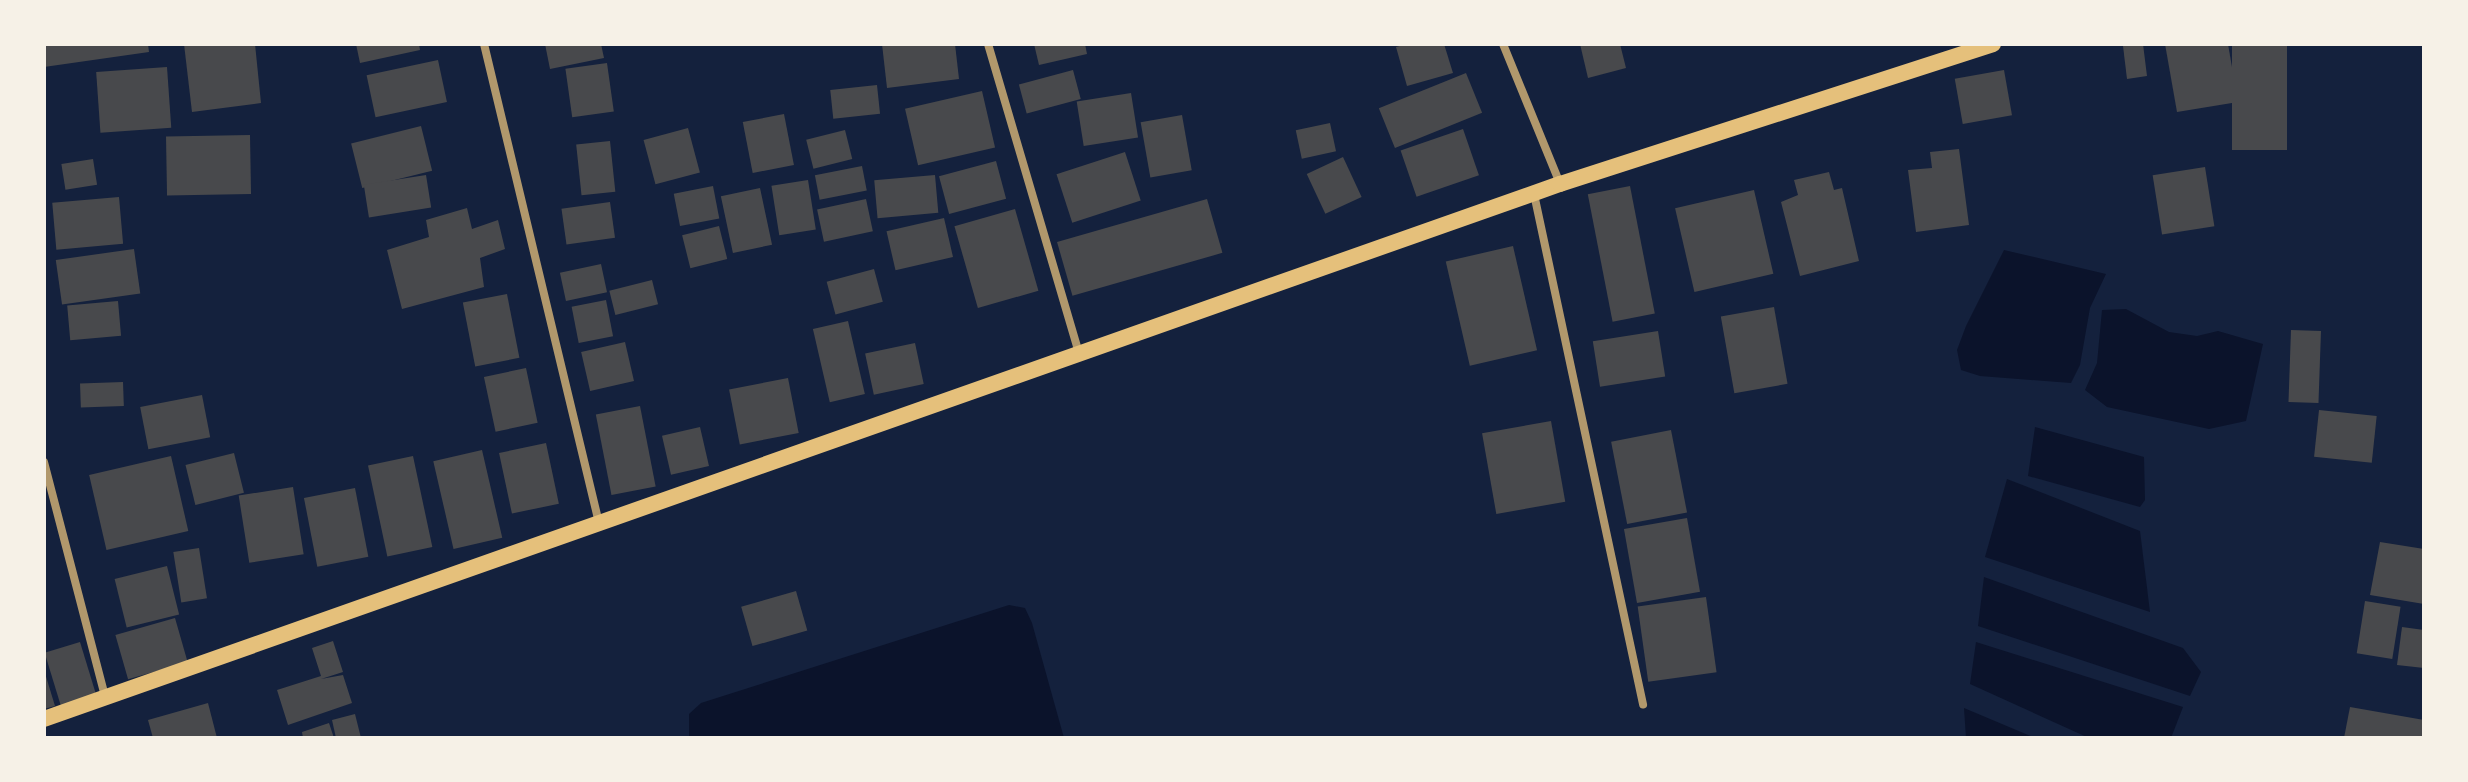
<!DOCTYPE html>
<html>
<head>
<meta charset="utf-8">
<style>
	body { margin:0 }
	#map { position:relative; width:2468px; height:782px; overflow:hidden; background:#14213d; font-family:Figtree,sans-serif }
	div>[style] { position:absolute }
	.water>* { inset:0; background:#0b132b }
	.building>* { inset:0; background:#48494c; transform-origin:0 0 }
	.minor>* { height:8px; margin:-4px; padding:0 4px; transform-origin:4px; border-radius:4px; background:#b1986c }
	.secondary>* { height:16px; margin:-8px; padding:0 8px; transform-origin:8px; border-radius:8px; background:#e5c07b }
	span { translate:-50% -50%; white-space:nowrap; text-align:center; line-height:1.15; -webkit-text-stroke:8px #f6f1e7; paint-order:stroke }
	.frame { position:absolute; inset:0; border:46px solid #f6f1e7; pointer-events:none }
</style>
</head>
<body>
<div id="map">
	<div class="water">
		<i style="clip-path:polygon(2004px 250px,2106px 274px,2090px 308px,2080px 365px,2071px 383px,1980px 376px,1961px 370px,1957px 350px,1966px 326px)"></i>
		<i style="clip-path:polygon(2126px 309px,2169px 332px,2197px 336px,2218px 331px,2263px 344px,2246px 421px,2209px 429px,2107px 407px,2085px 390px,2097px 363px,2102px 310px)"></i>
		<i style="clip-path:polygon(2035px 427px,2144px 457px,2145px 500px,2140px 507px,2028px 476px)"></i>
		<i style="clip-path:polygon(2007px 479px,2140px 531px,2150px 612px,1985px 557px)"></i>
		<i style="clip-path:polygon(1984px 577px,2183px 648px,2201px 672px,2190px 696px,1978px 626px)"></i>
		<i style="clip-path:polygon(1009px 605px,1025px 608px,1032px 623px,1064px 738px,689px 738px,689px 714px,701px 703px)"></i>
		<i style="clip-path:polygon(1976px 642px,2183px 707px,2171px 738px,2089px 738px,1970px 684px)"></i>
		<i style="clip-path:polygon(1964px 708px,2035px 738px,1966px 738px)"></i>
	</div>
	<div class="building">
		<i style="clip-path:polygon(44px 44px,148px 44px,149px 52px,44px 67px)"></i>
		<i style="clip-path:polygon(184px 44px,255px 44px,261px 103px,192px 112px)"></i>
		<i style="clip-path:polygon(356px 44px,419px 44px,420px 50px,360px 63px)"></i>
		<i style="clip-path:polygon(545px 44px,601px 44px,604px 58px,550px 69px)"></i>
		<i style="clip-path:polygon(882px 44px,955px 44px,959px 79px,887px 88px)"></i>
		<i style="clip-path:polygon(1034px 44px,1085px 44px,1087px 54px,1039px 65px)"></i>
		<i style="clip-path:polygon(1407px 44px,1444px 44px,1453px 73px,1407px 86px,1396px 47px)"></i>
		<i style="clip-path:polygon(1580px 44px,1620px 44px,1626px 68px,1588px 78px)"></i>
		<i style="clip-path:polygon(2133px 44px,2143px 44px,2147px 76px,2127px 79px,2123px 46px)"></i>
		<i style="clip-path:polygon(2165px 44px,2228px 44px,2238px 102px,2177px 112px)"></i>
		<i style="left:2232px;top:44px;width:55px;height:106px"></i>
		<i style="left:438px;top:60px;width:43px;height:73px;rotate:78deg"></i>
		<i style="left:607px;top:63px;width:49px;height:42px;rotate:82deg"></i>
		<i style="left:167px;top:67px;width:61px;height:71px;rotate:86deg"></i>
		<i style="left:1073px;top:70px;width:30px;height:56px;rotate:75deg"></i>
		<i style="left:2004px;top:70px;width:46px;height:50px;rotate:80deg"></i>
		<i style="left:1466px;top:73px;width:43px;height:94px;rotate:68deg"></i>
		<i style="left:877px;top:85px;width:29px;height:47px;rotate:84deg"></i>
		<i style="left:982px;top:91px;width:58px;height:79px;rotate:77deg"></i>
		<i style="left:1131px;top:93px;width:45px;height:55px;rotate:81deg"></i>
		<i style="left:784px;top:114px;width:52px;height:42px;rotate:79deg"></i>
		<i style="left:1182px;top:115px;width:56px;height:42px;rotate:80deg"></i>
		<i style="left:1330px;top:123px;width:29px;height:35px;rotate:78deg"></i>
		<i style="left:421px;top:126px;width:46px;height:72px;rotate:76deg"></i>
		<i style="left:688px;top:128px;width:46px;height:46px;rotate:75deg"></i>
		<i style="left:1463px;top:129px;width:49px;height:66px;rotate:71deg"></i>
		<i style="left:845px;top:130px;width:30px;height:40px;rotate:76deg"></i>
		<i style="left:250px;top:135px;width:59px;height:84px;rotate:89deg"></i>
		<i style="left:610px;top:141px;width:51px;height:34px;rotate:84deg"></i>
		<i style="clip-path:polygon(1959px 149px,1969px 225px,1916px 232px,1908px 170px,1932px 168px,1930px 152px)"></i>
		<i style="left:1125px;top:152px;width:51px;height:72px;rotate:72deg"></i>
		<i style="left:1343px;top:157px;width:44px;height:40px;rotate:65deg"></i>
		<i style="left:93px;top:159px;width:26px;height:32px;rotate:81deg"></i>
		<i style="left:996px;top:161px;width:39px;height:59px;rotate:75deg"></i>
		<i style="left:862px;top:166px;width:25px;height:48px;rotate:79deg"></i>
		<i style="left:2205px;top:167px;width:60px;height:53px;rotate:81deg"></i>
		<i style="clip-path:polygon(1829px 172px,1834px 190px,1842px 188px,1859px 261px,1800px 276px,1781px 202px,1798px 195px,1794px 180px)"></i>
		<i style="left:426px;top:175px;width:33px;height:63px;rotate:81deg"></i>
		<i style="left:935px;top:175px;width:38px;height:61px;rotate:85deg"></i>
		<i style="left:808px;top:180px;width:50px;height:37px;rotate:81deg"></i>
		<i style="left:713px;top:186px;width:33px;height:40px;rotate:79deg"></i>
		<i style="left:1630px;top:186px;width:130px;height:43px;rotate:79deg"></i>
		<i style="left:760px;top:188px;width:58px;height:40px;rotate:78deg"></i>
		<i style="left:1754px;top:190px;width:86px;height:81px;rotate:77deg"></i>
		<i style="left:119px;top:197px;width:47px;height:67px;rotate:85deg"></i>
		<i style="left:866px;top:199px;width:33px;height:50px;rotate:78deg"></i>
		<i style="left:1207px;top:199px;width:56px;height:156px;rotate:74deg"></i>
		<i style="left:610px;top:202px;width:36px;height:49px;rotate:82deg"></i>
		<i style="clip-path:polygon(467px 208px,472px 229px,498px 220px,505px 249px,480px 258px,484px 287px,402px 309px,387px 250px,429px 237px,426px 220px)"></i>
		<i style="left:1015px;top:209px;width:85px;height:63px;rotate:74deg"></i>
		<i style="left:944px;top:218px;width:40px;height:59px;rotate:77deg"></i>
		<i style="left:719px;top:226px;width:34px;height:38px;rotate:76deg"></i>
		<i style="left:1513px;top:246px;width:107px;height:69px;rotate:77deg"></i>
		<i style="left:134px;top:249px;width:45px;height:79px;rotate:82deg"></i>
		<i style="left:601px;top:264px;width:29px;height:42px;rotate:78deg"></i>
		<i style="left:874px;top:269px;width:34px;height:49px;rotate:75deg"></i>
		<i style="left:652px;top:280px;width:25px;height:44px;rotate:76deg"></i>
		<i style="left:507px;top:294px;width:65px;height:45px;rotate:79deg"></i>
		<i style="left:606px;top:300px;width:37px;height:35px;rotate:79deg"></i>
		<i style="left:118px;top:301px;width:35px;height:51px;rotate:85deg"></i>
		<i style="left:1774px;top:307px;width:78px;height:54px;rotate:80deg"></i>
		<i style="left:848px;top:321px;width:75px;height:36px;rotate:77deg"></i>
		<i style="left:2291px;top:330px;width:30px;height:72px;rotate:2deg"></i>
		<i style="left:1658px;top:331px;width:46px;height:66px;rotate:81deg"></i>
		<i style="left:625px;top:342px;width:40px;height:45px;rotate:77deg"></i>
		<i style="left:915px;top:343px;width:42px;height:51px;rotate:78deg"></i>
		<i style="left:526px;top:368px;width:56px;height:43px;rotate:78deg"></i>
		<i style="left:788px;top:378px;width:56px;height:60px;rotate:79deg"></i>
		<i style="left:123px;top:382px;width:24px;height:43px;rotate:88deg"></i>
		<i style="left:202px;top:395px;width:43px;height:63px;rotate:79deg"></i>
		<i style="left:640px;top:406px;width:82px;height:45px;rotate:79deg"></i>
		<i style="left:2319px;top:410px;width:58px;height:47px;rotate:6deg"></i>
		<i style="left:1551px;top:421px;width:82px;height:70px;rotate:80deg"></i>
		<i style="left:700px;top:427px;width:40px;height:39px;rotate:77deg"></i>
		<i style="left:1671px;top:430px;width:84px;height:61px;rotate:79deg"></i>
		<i style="left:546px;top:443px;width:62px;height:48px;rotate:78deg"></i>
		<i style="left:482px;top:450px;width:90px;height:50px;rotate:77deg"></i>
		<i style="left:234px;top:453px;width:41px;height:50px;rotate:76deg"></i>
		<i style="left:171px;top:456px;width:77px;height:84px;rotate:77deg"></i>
		<i style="left:413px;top:456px;width:93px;height:46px;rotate:78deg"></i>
		<i style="left:293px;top:487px;width:68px;height:55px;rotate:81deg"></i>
		<i style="left:355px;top:488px;width:70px;height:52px;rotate:79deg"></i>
		<i style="left:1687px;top:518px;width:75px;height:64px;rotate:80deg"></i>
		<i style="clip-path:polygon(2380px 542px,2424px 549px,2424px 604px,2370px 595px)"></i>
		<i style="left:199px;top:548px;width:51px;height:26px;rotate:81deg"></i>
		<i style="left:167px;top:566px;width:50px;height:54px;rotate:76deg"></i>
		<i style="left:796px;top:591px;width:41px;height:57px;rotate:74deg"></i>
		<i style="left:1706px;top:597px;width:76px;height:69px;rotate:82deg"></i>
		<i style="left:2365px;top:601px;width:36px;height:53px;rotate:9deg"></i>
		<i style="left:175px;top:618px;width:46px;height:62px;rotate:74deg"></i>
		<i style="clip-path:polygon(2402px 627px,2424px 630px,2424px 668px,2397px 665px)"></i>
		<i style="clip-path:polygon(333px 641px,343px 672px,321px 679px,343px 675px,352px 703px,288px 725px,277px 690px,321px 676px,312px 648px)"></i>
		<i style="left:80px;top:642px;width:56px;height:37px;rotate:73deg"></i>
		<i style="clip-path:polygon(44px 670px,55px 706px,44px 709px)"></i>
		<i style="clip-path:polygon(208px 703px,217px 738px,153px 738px,148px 720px)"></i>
		<i style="clip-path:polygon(2350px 707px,2424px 720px,2424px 738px,2344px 738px)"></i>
		<i style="clip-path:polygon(355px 714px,361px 738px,336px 738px,332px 720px)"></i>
		<i style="clip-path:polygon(329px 723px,334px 738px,303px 738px,302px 732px)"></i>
	</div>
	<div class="minor">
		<i style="left:484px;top:44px;width:494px;rotate:76.5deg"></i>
		<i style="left:988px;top:44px;width:323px;rotate:73.6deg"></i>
		<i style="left:1503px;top:44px;width:151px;rotate:67.8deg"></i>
		<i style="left:1534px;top:194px;width:522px;rotate:77.94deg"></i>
		<i style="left:44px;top:462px;width:243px;rotate:75.4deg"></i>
	</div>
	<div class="secondary">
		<i style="left:44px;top:719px;width:1608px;rotate:-19.44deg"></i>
		<i style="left:1560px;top:184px;width:455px;rotate:-17.9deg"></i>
	</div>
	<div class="frame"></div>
</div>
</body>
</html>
